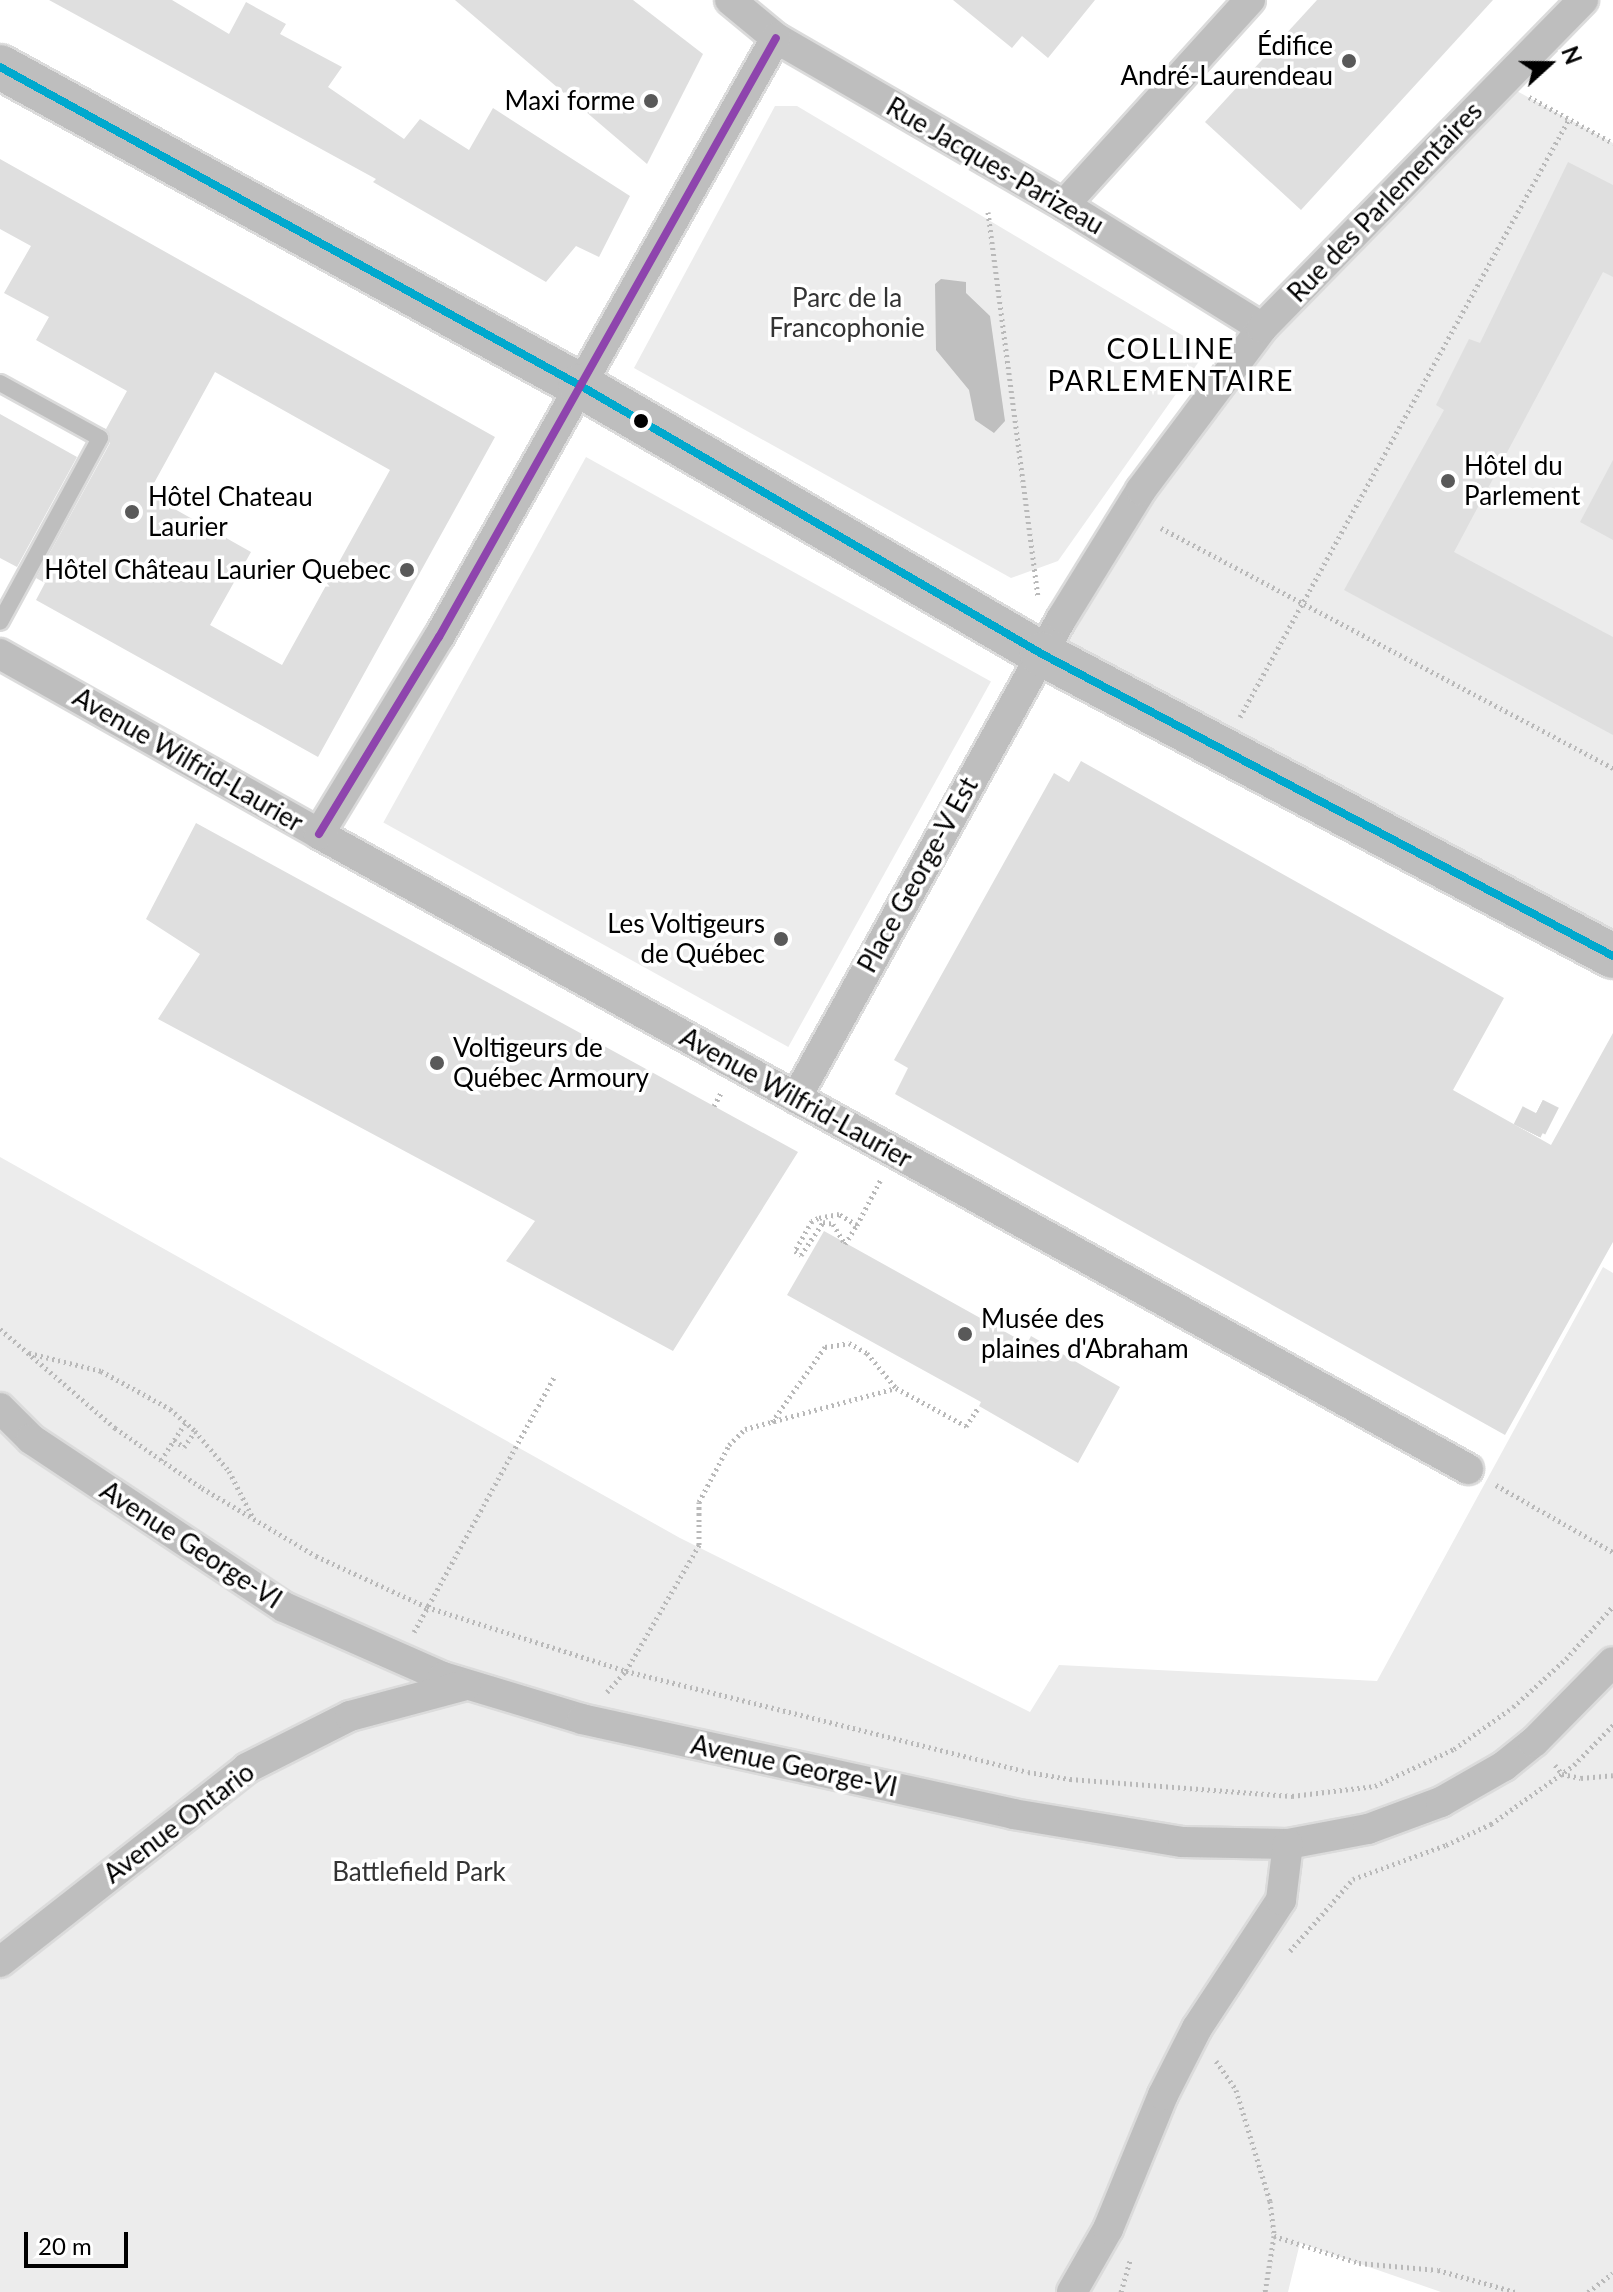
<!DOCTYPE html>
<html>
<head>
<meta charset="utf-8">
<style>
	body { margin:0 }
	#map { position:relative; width:1613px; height:2292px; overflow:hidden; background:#fff; font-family:Lato,sans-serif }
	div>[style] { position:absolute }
	.green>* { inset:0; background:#ececec; transform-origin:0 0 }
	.water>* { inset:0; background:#bfbfbf }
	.building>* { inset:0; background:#dfdfdf }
	.street-tunnel>* { height:30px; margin-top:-15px; transform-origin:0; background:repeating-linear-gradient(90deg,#d9d9d9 0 30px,transparent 0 45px) }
	.path>* { height:5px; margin-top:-2.5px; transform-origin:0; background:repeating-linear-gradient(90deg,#b9b9b9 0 2px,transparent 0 6px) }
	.roads { filter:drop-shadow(2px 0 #dbdbdb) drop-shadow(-2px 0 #dbdbdb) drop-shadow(0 2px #dbdbdb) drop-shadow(0 -2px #dbdbdb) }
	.lane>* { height:16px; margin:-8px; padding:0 8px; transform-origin:8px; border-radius:8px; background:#bebebe }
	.street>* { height:30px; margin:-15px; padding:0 15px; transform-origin:15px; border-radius:15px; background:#bebebe }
	.primary>* { height:44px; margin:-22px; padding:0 22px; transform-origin:22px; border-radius:22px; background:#bebebe }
	.bus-1>* { height:8px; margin:-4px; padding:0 4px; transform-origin:4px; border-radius:4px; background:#00a9ce }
	.bus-2>* { height:8px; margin:-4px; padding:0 4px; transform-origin:4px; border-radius:4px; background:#8e44ad }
	.dots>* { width:22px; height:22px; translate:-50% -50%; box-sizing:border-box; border:4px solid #fff; border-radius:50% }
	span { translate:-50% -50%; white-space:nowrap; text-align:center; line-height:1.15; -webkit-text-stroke:7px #fff; paint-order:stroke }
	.poi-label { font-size:26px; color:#000 }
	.right { translate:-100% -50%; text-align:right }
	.left { translate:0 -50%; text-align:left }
	.street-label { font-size:26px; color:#000 }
	.park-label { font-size:26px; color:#333 }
	.neighbourhood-label { font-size:28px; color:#000; letter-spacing:2px }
	.north { position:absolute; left:1509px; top:24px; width:80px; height:80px; -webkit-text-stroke:6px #fff; paint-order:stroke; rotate:69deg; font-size:22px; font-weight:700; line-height:32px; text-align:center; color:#000 }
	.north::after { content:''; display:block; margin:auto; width:28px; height:36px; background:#000; clip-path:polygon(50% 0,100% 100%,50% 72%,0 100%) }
	.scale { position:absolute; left:24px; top:2232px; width:104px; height:36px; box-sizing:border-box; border:4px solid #000; border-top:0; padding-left:10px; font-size:24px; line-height:28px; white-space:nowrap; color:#000; -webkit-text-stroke:6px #fff; paint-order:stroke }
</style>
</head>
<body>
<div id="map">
	<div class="green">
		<i style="clip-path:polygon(1502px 83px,1613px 143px,1613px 956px,1042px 654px,1262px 328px)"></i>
		<i style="clip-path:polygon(775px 106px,797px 106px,1207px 350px,1058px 561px,1011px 578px,634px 368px)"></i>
		<i style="left:586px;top:457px;width:463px;height:418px;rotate:29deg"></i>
		<i style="clip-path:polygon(0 1157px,680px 1538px,1030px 1712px,1059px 1665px,1377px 1681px,1603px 1267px,1613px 1273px,1613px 2292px,1441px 2292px,1300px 2243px,1288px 2292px,0 2292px)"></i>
	</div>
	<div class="water">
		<i style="clip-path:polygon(941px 279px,966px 282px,966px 293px,990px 316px,1005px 421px,994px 433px,975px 420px,969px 390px,936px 350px,935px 284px)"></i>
	</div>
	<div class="building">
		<i style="clip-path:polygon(49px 0,172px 0,229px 34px,246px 2px,286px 24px,280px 34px,342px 67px,328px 87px,404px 139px,420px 119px,469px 150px,493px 108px,630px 196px,599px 257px,576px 246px,546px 282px,373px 182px,376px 179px)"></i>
		<i style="clip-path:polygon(455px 0,633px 0,703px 54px,647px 164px)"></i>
		<i style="clip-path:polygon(953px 0,1095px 0,1048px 58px,1022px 36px,1012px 48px)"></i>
		<i style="clip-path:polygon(1317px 0,1493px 0,1301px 210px,1205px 122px)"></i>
		<i style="clip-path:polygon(evenodd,0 159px,495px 437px,318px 757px,36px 600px,45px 583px,36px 578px,110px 443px,106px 429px,127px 391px,36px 340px,49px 317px,4px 293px,31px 246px,0 229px,0 159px,215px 372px,390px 470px,282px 665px,210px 625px,251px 552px,148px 494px,215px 372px)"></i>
		<i style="clip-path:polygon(1568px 162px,1613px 185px,1613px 277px,1603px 272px,1454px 552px,1613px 637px,1613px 735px,1344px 590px,1444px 410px,1436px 405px,1469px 339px,1480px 343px)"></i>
		<i style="clip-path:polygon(0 414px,77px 457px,17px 567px,0 558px)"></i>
		<i style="clip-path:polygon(1613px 460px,1613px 540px,1580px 522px)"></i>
		<i style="clip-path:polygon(1081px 761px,1504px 998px,1453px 1090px,1551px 1145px,1613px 1033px,1613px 1242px,1505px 1435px,895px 1094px,908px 1068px,894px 1060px,1054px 773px,1069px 782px)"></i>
		<i style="clip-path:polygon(196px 823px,798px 1152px,673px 1351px,506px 1261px,535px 1221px,158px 1019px,200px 954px,146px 919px)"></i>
		<i style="clip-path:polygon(824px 1231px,1027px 1344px,1031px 1336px,1120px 1387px,1078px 1463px,979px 1406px,981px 1402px,787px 1295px)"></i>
	</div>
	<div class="street-tunnel">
		<i style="left:1527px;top:1131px;width:20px;rotate:-63deg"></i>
		<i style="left:1536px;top:1113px;width:18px;rotate:27deg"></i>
	</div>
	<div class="path">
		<i style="left:1529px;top:97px;width:96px;rotate:28.7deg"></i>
		<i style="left:988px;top:212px;width:387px;rotate:82.6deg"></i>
		<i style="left:1161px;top:528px;width:512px;rotate:27.97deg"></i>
		<i style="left:1240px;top:717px;width:683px;rotate:-61.18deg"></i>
		<i style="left:714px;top:1106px;width:15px;rotate:-62deg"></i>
		<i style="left:857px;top:1225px;width:21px;rotate:-149deg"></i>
		<i style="left:839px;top:1214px;width:21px;rotate:169deg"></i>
		<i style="left:818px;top:1218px;width:7px;rotate:153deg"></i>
		<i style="left:812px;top:1221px;width:34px;rotate:120deg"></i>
		<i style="left:795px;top:1251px;width:7px;rotate:34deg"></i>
		<i style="left:801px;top:1255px;width:40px;rotate:-56deg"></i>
		<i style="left:823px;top:1222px;width:10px;rotate:11deg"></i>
		<i style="left:833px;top:1224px;width:23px;rotate:59deg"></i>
		<i style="left:845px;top:1244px;width:22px;rotate:-58deg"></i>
		<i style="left:857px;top:1225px;width:52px;rotate:-62.4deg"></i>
		<i style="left:0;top:1329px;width:152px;rotate:40.7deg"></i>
		<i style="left:115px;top:1428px;width:106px;rotate:34.6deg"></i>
		<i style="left:202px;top:1488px;width:133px;rotate:30.8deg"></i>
		<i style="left:316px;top:1556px;width:122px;rotate:24.7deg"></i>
		<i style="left:427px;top:1607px;width:209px;rotate:17.8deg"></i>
		<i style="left:626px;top:1671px;width:414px;rotate:14.1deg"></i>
		<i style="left:1028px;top:1772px;width:43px;rotate:9.5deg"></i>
		<i style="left:1070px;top:1779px;width:223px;rotate:4.4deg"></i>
		<i style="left:1292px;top:1796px;width:84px;rotate:-6.9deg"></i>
		<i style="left:1375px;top:1786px;width:87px;rotate:-25.1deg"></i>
		<i style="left:1454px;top:1749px;width:72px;rotate:-35.4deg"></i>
		<i style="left:1513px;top:1707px;width:72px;rotate:-42.2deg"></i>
		<i style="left:1566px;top:1659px;width:71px;rotate:-48.4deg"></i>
		<i style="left:29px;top:1353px;width:74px;rotate:14deg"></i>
		<i style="left:101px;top:1371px;width:79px;rotate:28.8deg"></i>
		<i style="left:170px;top:1409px;width:33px;rotate:41deg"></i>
		<i style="left:195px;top:1431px;width:52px;rotate:49.6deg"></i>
		<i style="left:229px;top:1471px;width:53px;rotate:62.9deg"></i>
		<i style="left:772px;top:1422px;width:92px;rotate:-54.8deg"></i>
		<i style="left:825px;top:1347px;width:24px;rotate:-9deg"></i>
		<i style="left:849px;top:1343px;width:21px;rotate:29deg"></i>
		<i style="left:867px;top:1353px;width:45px;rotate:50.4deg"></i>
		<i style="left:174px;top:1440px;width:12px;rotate:35deg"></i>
		<i style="left:184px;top:1447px;width:19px;rotate:-55deg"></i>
		<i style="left:161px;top:1460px;width:45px;rotate:-56.7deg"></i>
		<i style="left:1496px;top:1485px;width:135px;rotate:29.8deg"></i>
		<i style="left:414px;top:1632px;width:291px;rotate:-61.2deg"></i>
		<i style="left:607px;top:1692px;width:28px;rotate:-48deg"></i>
		<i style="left:626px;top:1671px;width:146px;rotate:-59.9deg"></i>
		<i style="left:699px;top:1545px;width:43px;rotate:-90deg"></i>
		<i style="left:699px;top:1502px;width:64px;rotate:-62.2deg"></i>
		<i style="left:729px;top:1445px;width:23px;rotate:-45deg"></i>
		<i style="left:745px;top:1429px;width:156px;rotate:-15.2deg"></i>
		<i style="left:896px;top:1388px;width:80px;rotate:28.5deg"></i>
		<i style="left:966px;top:1426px;width:22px;rotate:-56deg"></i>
		<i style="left:1555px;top:1765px;width:11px;rotate:52deg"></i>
		<i style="left:1562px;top:1774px;width:19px;rotate:12deg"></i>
		<i style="left:1581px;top:1778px;width:32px;rotate:-5deg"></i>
		<i style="left:1290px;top:1951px;width:96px;rotate:-48.8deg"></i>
		<i style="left:1353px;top:1879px;width:99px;rotate:-20.1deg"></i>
		<i style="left:1446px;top:1845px;width:50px;rotate:-25deg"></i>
		<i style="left:1491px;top:1824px;width:102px;rotate:-35.4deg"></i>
		<i style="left:1574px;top:1765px;width:56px;rotate:-45.7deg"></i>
		<i style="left:1216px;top:2061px;width:35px;rotate:55deg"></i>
		<i style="left:1236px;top:2090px;width:116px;rotate:73deg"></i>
		<i style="left:1270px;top:2201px;width:35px;rotate:83deg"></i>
		<i style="left:1274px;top:2236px;width:57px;rotate:99.1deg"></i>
		<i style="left:1274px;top:2236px;width:89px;rotate:17.6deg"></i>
		<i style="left:1359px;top:2263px;width:79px;rotate:5.1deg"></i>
		<i style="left:1438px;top:2270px;width:80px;rotate:15.9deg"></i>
		<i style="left:1121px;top:2292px;width:33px;rotate:-74deg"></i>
		<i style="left:1588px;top:2292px;width:31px;rotate:-37deg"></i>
	</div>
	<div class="roads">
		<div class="lane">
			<i style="left:0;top:383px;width:114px;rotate:28.8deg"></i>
			<i style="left:100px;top:438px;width:209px;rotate:118.5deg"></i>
		</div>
		<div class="street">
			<i style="left:730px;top:0;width:60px;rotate:39.6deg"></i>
			<i style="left:776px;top:38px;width:333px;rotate:30.1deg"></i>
			<i style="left:1064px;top:205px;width:233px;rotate:31.8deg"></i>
			<i style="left:1064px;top:205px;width:277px;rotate:-47.8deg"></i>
			<i style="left:0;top:654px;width:366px;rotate:29.4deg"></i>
			<i style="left:319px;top:834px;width:1313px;rotate:28.93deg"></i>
			<i style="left:319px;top:834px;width:231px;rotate:-58.7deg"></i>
			<i style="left:439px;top:637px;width:687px;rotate:-60.64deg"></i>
			<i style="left:796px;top:1098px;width:549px;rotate:-61.01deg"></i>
			<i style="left:1062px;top:618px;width:150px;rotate:-58.3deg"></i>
			<i style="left:1141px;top:490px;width:202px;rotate:-53.2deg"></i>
			<i style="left:1262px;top:328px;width:459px;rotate:-45.6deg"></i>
			<i style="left:0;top:1408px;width:44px;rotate:45deg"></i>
			<i style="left:31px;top:1439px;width:304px;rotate:33.6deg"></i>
			<i style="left:284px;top:1607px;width:174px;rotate:23.8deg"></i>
			<i style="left:443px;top:1677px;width:145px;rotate:16.8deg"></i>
			<i style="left:582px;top:1719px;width:441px;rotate:12.4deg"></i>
			<i style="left:1013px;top:1814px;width:172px;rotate:9.4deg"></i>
			<i style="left:1183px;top:1842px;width:105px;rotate:1.1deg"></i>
			<i style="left:1288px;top:1844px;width:81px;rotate:-10.6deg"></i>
			<i style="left:1368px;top:1829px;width:78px;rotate:-20.3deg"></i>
			<i style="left:1441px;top:1802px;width:73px;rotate:-29.7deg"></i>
			<i style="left:1504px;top:1766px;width:38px;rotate:-39deg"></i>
			<i style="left:1534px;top:1742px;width:112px;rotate:-45.4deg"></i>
			<i style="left:0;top:1962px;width:314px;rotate:-38.1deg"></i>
			<i style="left:247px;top:1768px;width:115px;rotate:-26.8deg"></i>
			<i style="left:350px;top:1716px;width:120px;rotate:-15deg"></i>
			<i style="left:1072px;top:2292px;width:73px;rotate:-60.3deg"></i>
			<i style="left:1108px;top:2229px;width:145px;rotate:-67.7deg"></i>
			<i style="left:1163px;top:2095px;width:75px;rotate:-63.1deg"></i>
			<i style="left:1197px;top:2028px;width:153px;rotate:-56.7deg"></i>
			<i style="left:1281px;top:1900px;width:56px;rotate:-82.9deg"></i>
		</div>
		<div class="primary">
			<i style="left:0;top:67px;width:663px;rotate:28.77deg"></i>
			<i style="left:581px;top:386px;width:533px;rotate:30.17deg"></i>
			<i style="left:1042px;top:654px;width:646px;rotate:27.87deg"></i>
		</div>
	</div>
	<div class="bus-1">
		<i style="left:0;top:67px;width:663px;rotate:28.77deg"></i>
		<i style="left:581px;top:386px;width:533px;rotate:30.17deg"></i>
		<i style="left:1042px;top:654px;width:646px;rotate:27.87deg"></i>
	</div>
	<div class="bus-2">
		<i style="left:319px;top:834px;width:231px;rotate:-58.7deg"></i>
		<i style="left:439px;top:637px;width:687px;rotate:-60.64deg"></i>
	</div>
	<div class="dots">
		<i style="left:1349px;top:61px;background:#595959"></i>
		<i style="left:651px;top:101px;background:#595959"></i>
		<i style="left:641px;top:421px;background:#000"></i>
		<i style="left:1448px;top:481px;background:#595959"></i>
		<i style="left:132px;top:512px;background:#595959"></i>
		<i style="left:407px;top:570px;background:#595959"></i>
		<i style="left:781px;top:939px;background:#595959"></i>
		<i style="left:437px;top:1063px;background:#595959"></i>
		<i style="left:965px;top:1334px;background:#595959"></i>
	</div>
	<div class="poi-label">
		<span class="right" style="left:1333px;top:61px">Édifice<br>André-Laurendeau</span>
		<span class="right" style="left:635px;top:101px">Maxi forme</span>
		<span class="left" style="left:1464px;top:481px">Hôtel du<br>Parlement</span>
		<span class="left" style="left:148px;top:512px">Hôtel Chateau<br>Laurier</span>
		<span class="right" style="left:391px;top:570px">Hôtel Château Laurier Quebec</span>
		<span class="right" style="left:765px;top:939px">Les Voltigeurs<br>de Québec</span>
		<span class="left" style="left:453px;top:1063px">Voltigeurs de<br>Québec Armoury</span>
		<span class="left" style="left:981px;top:1334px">Musée des<br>plaines d'Abraham</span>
	</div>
	<div class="street-label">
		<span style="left:995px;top:166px;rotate:30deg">Rue Jacques-Parizeau</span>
		<span style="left:1385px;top:202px;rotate:-46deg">Rue des Parlementaires</span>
		<span style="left:188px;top:760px;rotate:30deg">Avenue Wilfrid-Laurier</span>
		<span style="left:918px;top:875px;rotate:-61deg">Place George-V Est</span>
		<span style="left:796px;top:1098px;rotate:29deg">Avenue Wilfrid-Laurier</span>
		<span style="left:191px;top:1545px;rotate:33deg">Avenue George-VI</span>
		<span style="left:794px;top:1766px;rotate:12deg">Avenue George-VI</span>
		<span style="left:179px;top:1823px;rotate:-37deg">Avenue Ontario</span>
	</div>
	<div class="park-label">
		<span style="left:847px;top:313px">Parc de la<br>Francophonie</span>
		<span style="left:419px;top:1872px">Battlefield Park</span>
	</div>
	<div class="neighbourhood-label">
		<span style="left:1171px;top:364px">COLLINE<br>PARLEMENTAIRE</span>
	</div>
	<div class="north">N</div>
	<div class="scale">20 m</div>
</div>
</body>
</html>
